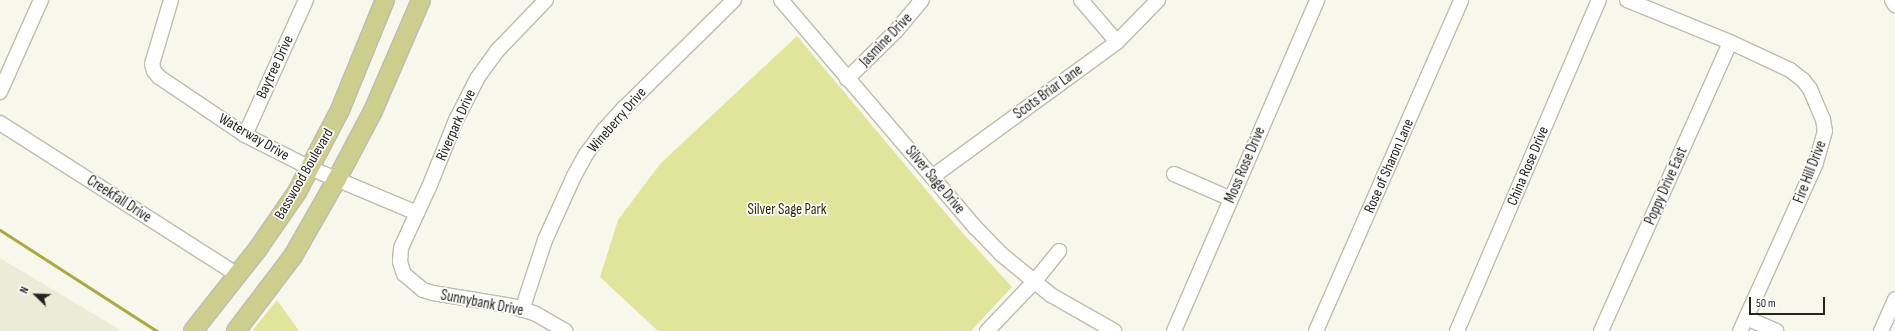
<!DOCTYPE html>
<html>
<head>
<meta charset="utf-8">
<style>
	body { margin:0 }
	#map { position:relative; width:1895px; height:331px; overflow:hidden; background:#f7f8eb; font-family:"Sofia Sans Condensed",sans-serif }
	div>[style] { position:absolute }
	.built>* { inset:0; background:#ebecd8 }
	.green>* { inset:0; background:#e1e49b }
	.stream>* { height:3px; margin:-1.5px; padding:0 1.5px; transform-origin:1.5px; border-radius:1.5px; background:#a9aa43 }
	.roads { filter:drop-shadow(1px 0 #bcbdb1) drop-shadow(-1px 0 #bcbdb1) drop-shadow(0 1px #bcbdb1) drop-shadow(0 -1px #bcbdb1) }
	.minor>* { height:14px; margin:-7px; padding:0 7px; transform-origin:7px; border-radius:7px; background:#fff }
	.major>* { height:18px; margin:-9px; padding:0 9px; transform-origin:9px; border-radius:9px; background:#cdcd8d }
	span { translate:-50% -50%; white-space:nowrap; text-align:center; line-height:1.15; -webkit-text-stroke:3.5px #fff; paint-order:stroke }
	.street-label { font-size:15px; color:#242520 }
	.park-label { font-size:15px; color:#2c2c00 }
	.north { position:absolute; left:16px; top:275px; width:40px; height:40px; -webkit-text-stroke:3px #fff; paint-order:stroke; rotate:293deg; font-size:11px; font-weight:700; line-height:16px; text-align:center; color:#242520 }
	.north::after { content:''; display:block; margin:auto; width:14px; height:18px; background:#242520; clip-path:polygon(50% 0,100% 100%,50% 72%,0 100%) }
	.scale { position:absolute; left:1749px; top:297px; width:76px; height:18px; box-sizing:border-box; border:2px solid #242520; border-top:0; padding-left:5px; font-size:12px; line-height:14px; white-space:nowrap; color:#242520; -webkit-text-stroke:3px #fff; paint-order:stroke }
</style>
</head>
<body>
<div id="map">
	<div class="built">
		<i style="clip-path:polygon(0 258px,122px 331px,0 331px)"></i>
	</div>
	<div class="green">
		<i style="clip-path:polygon(797px 36px,959px 229px,1012px 287px,971px 331px,658px 331px,600px 277px,618px 220px,660px 164px)"></i>
		<i style="clip-path:polygon(277px 300px,299px 331px,252px 331px)"></i>
	</div>
	<div class="stream">
		<i style="left:0;top:230px;width:187px;rotate:32.8deg"></i>
	</div>
	<div class="roads">
		<div class="minor">
			<i style="left:171px;top:0;width:67px;rotate:106.5deg"></i>
			<i style="left:152px;top:64px;width:7px;rotate:74deg"></i>
			<i style="left:154px;top:71px;width:8px;rotate:50deg"></i>
			<i style="left:159px;top:77px;width:104px;rotate:34deg"></i>
			<i style="left:245px;top:135px;width:73px;rotate:26.9deg"></i>
			<i style="left:310px;top:168px;width:116px;rotate:22.8deg"></i>
			<i style="left:546px;top:0;width:71px;rotate:133.9deg"></i>
			<i style="left:497px;top:51px;width:34px;rotate:126deg"></i>
			<i style="left:477px;top:79px;width:46px;rotate:117.1deg"></i>
			<i style="left:456px;top:120px;width:72px;rotate:111.9deg"></i>
			<i style="left:429px;top:187px;width:67px;rotate:114.7deg"></i>
			<i style="left:401px;top:248px;width:14px;rotate:94deg"></i>
			<i style="left:400px;top:262px;width:13px;rotate:72deg"></i>
			<i style="left:404px;top:274px;width:25px;rotate:40deg"></i>
			<i style="left:423px;top:290px;width:10px;rotate:17deg"></i>
			<i style="left:433px;top:293px;width:80px;rotate:9.3deg"></i>
			<i style="left:512px;top:306px;width:25px;rotate:18deg"></i>
			<i style="left:536px;top:314px;width:34px;rotate:30deg"></i>
			<i style="left:781px;top:0;width:299px;rotate:49.5deg"></i>
			<i style="left:975px;top:227px;width:37px;rotate:46deg"></i>
			<i style="left:1001px;top:254px;width:65px;rotate:39.4deg"></i>
			<i style="left:1051px;top:295px;width:73px;rotate:29.7deg"></i>
			<i style="left:1081px;top:0;width:55px;rotate:49.4deg"></i>
			<i style="left:1627px;top:0;width:111px;rotate:22.2deg"></i>
			<i style="left:1730px;top:42px;width:66px;rotate:25deg"></i>
			<i style="left:1790px;top:70px;width:16px;rotate:38deg"></i>
			<i style="left:1803px;top:80px;width:11px;rotate:52deg"></i>
			<i style="left:1810px;top:89px;width:33px;rotate:67deg"></i>
			<i style="left:1823px;top:119px;width:12px;rotate:81deg"></i>
			<i style="left:1825px;top:131px;width:33px;rotate:106deg"></i>
			<i style="left:1816px;top:163px;width:184px;rotate:114.3deg"></i>
			<i style="left:1892px;top:0;width:6px;rotate:59deg"></i>
			<i style="left:847px;top:79px;width:69px;rotate:-44.4deg"></i>
			<i style="left:896px;top:31px;width:40px;rotate:-50deg"></i>
			<i style="left:0;top:92px;width:101px;rotate:-66deg"></i>
			<i style="left:0;top:123px;width:282px;rotate:32.6deg"></i>
			<i style="left:245px;top:135px;width:148px;rotate:-65.7deg"></i>
			<i style="left:1174px;top:174px;width:62px;rotate:23.7deg"></i>
			<i style="left:932px;top:177px;width:229px;rotate:-36.1deg"></i>
			<i style="left:1117px;top:42px;width:59px;rotate:-45.7deg"></i>
			<i style="left:522px;top:310px;width:74px;rotate:-71.8deg"></i>
			<i style="left:545px;top:240px;width:70px;rotate:-65.6deg"></i>
			<i style="left:574px;top:176px;width:26px;rotate:-61deg"></i>
			<i style="left:587px;top:153px;width:29px;rotate:-54deg"></i>
			<i style="left:604px;top:130px;width:30px;rotate:-48deg"></i>
			<i style="left:624px;top:108px;width:154px;rotate:-44.5deg"></i>
			<i style="left:1746px;top:318px;width:33px;rotate:23deg"></i>
			<i style="left:987px;top:331px;width:68px;rotate:-46.2deg"></i>
			<i style="left:1034px;top:282px;width:40px;rotate:-51deg"></i>
			<i style="left:1174px;top:331px;width:361px;rotate:-66.6deg"></i>
			<i style="left:1316px;top:331px;width:361px;rotate:-66.3deg"></i>
			<i style="left:1457px;top:331px;width:360px;rotate:-66.8deg"></i>
			<i style="left:1601px;top:331px;width:316px;rotate:-65.9deg"></i>
			<i style="left:1881px;top:331px;width:35px;rotate:-66deg"></i>
		</div>
		<div class="major">
			<i style="left:193px;top:331px;width:103px;rotate:-51.7deg"></i>
			<i style="left:257px;top:250px;width:70px;rotate:-55.4deg"></i>
			<i style="left:297px;top:192px;width:93px;rotate:-62.3deg"></i>
			<i style="left:340px;top:110px;width:119px;rotate:-67.8deg"></i>
			<i style="left:236px;top:331px;width:94px;rotate:-52.8deg"></i>
			<i style="left:293px;top:256px;width:89px;rotate:-60.3deg"></i>
			<i style="left:337px;top:179px;width:77px;rotate:-62.1deg"></i>
			<i style="left:373px;top:111px;width:121px;rotate:-66.6deg"></i>
		</div>
	</div>
	<div class="street-label">
		<span style="left:886px;top:40px;rotate:-46deg">Jasmine Drive</span>
		<span style="left:275px;top:67px;rotate:-65deg">Baytree Drive</span>
		<span style="left:1048px;top:92px;rotate:-36deg">Scots Briar Lane</span>
		<span style="left:617px;top:120px;rotate:-49deg">Wineberry Drive</span>
		<span style="left:456px;top:125px;rotate:-66deg">Riverpark Drive</span>
		<span style="left:254px;top:137px;rotate:30deg">Waterway Drive</span>
		<span style="left:1245px;top:165px;rotate:-67deg">Moss Rose Drive</span>
		<span style="left:1389px;top:166px;rotate:-66deg">Rose of Sharon Lane</span>
		<span style="left:1528px;top:166px;rotate:-67deg">China Rose Drive</span>
		<span style="left:1810px;top:172px;rotate:-69deg">Fire Hill Drive</span>
		<span style="left:304px;top:174px;rotate:-60deg">Basswood Boulevard</span>
		<span style="left:935px;top:180px;rotate:50deg">Silver Sage Drive</span>
		<span style="left:1666px;top:186px;rotate:-66deg">Poppy Drive East</span>
		<span style="left:119px;top:199px;rotate:33deg">Creekfall Drive</span>
		<span style="left:482px;top:303px;rotate:11deg">Sunnybank Drive</span>
	</div>
	<div class="park-label">
		<span style="left:787px;top:210px">Silver Sage Park</span>
	</div>
	<div class="north">N</div>
	<div class="scale">50 m</div>
</div>
</body>
</html>
